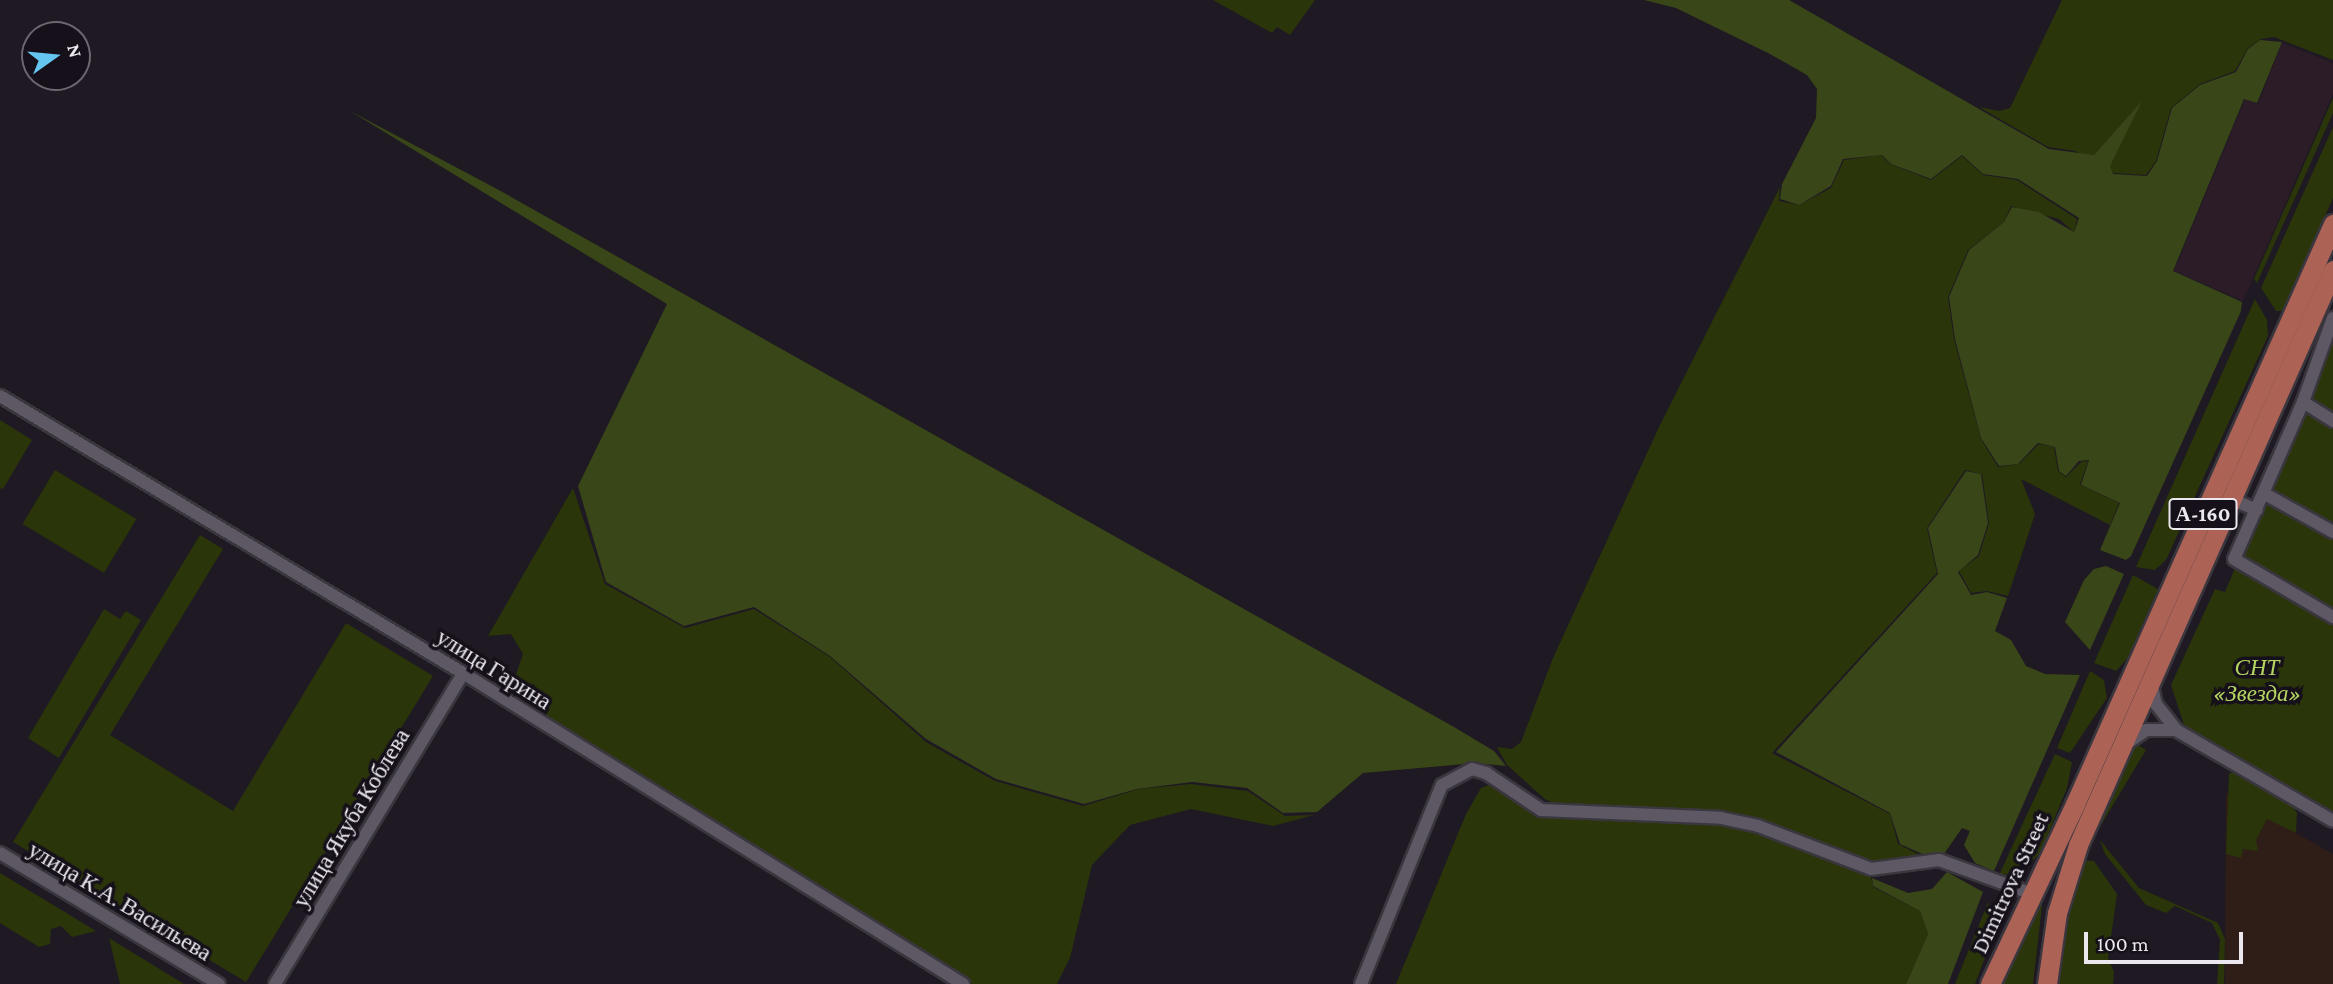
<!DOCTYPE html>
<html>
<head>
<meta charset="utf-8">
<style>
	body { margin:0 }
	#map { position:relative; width:2333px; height:984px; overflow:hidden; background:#1e1922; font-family:"Crimson Pro",serif }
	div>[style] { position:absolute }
	.commercial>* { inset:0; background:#2c1c27 }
	.industrial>* { inset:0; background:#2f1d17 }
	.green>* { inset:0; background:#2a350a; transform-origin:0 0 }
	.forest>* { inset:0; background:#394617 }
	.roads { filter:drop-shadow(2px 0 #3a363e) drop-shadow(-2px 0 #3a363e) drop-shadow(0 2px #3a363e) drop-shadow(0 -2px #3a363e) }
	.street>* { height:12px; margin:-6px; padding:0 6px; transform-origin:6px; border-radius:6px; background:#5e5864 }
	.primary>* { height:19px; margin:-9.5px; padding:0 9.5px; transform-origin:9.5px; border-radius:9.5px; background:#ad6256 }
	span { translate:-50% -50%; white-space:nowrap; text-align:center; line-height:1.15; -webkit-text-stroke:7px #151019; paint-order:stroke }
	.shield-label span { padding:2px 5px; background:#151019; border:2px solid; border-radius:5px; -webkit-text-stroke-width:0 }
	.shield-label { font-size:21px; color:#ece8ef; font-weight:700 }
	.park-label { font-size:23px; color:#b5d561; font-style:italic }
	.street-label { font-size:23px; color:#ece8ef }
	.north { position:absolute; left:21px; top:21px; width:70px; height:70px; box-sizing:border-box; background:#151019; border:2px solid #6b666f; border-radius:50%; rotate:75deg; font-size:19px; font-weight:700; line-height:28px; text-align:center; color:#ece8ef }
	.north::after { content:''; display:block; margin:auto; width:24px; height:32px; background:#65c5ee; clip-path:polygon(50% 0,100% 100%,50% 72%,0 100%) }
	.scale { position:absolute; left:2084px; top:932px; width:159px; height:32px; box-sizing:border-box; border:4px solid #ece8ef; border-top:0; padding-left:9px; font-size:21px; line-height:24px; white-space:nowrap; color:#ece8ef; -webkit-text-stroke:5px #151019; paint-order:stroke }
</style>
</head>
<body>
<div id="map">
	<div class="commercial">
		<i style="clip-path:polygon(2282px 43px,2333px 63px,2333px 94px,2243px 301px,2174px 271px,2245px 99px,2258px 104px)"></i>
	</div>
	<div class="industrial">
		<i style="clip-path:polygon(2226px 793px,2333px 854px,2333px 984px,2225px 984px)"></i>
	</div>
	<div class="green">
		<i style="clip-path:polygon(1213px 0,1315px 0,1290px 35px,1277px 27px,1272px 33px)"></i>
		<i style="clip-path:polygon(2062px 0,2333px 0,2333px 60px,2274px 37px,2261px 39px,2248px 48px,2235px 71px,2200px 84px,2171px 108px,2156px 161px,2146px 175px,2113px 173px,2075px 151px,2048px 147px,1979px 107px,1999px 111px,2010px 108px)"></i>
		<i style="clip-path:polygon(2333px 98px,2333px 113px,2257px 283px,2254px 279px)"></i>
		<i style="clip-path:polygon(2333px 127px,2333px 198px,2291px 294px,2282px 311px,2276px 311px,2261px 288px)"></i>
		<i style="clip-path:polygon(1881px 155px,1890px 164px,1931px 180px,1962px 156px,1983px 175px,2017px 180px,2077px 219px,2074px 232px,2059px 219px,2011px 206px,2004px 222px,1968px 250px,1948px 297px,1954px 339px,1981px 439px,1998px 467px,2019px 464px,2039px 444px,2054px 447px,2058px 471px,2066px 477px,2081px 462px,2088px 461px,2080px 485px,2119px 503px,2110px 525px,2021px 479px,2035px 514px,2008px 596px,1987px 591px,1971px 593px,1959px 571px,1979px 556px,1989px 523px,1982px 474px,1965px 470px,1927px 528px,1937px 573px,1772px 753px,1890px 814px,1898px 844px,1924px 857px,1872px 863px,1747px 815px,1567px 807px,1546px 800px,1507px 765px,1497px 747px,1512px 749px,1521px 742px,1553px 658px,1659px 427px,1780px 187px,1779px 201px,1799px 205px,1831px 188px,1844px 160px)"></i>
		<i style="clip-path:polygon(2255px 299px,2267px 320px,2268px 336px,2166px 560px,2155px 570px,2136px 567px)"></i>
		<i style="clip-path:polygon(2333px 313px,2333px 812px,2185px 728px,2171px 685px,2215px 589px,2225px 592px,2235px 568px,2226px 564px)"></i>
		<i style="clip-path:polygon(0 420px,32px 440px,3px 489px,0 488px)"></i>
		<i style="left:55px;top:470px;width:95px;height:63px;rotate:31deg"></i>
		<i style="clip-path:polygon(573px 488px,605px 584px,685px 628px,754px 609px,830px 657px,926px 742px,995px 781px,1083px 806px,1139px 789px,1191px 784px,1248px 791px,1285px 816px,1314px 815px,1273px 826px,1191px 809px,1130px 825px,1092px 865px,1070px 958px,1057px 984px,972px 984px,510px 692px,523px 654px,511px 634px,488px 636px)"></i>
		<i style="clip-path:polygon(200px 535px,223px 549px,110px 735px,233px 811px,346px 623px,433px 676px,246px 982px,13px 842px)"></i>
		<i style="clip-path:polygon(2133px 575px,2158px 589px,2127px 659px,2116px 671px,2094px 663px)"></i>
		<i style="clip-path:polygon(104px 609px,120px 619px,126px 611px,141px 620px,59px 758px,28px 738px)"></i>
		<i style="clip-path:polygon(2090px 671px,2104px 680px,2107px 698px,2070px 753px,2057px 748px)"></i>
		<i style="clip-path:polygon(2135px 743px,2146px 750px,2098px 830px,2108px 789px)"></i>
		<i style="clip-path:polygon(2055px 754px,2072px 762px,2067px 788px,2040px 854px,2017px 874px,1999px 875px)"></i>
		<i style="clip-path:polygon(2229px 773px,2240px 773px,2290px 803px,2297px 813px,2296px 833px,2267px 819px,2256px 840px,2258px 851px,2243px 849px,2241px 858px,2226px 854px)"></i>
		<i style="clip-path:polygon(1491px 784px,1529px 810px,1556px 816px,1722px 824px,1758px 831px,1834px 858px,1871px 877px,1873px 887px,1920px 911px,1928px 934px,1906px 984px,1396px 984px,1466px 814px,1481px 788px)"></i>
		<i style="clip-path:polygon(2100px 840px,2139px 888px,2218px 923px,2225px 939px,2224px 984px,2217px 984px,2220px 940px,2212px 923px,2175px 906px,2166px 913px,2146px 905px,2105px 854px)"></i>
		<i style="clip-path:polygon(2083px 860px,2094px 861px,2117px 894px,2108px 958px,2114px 972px,2113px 984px,2058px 984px,2073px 874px)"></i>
		<i style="clip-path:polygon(0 873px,55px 906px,96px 931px,72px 937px,61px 926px,51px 929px,50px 944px,39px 947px,0 923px)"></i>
		<i style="clip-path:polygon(2039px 899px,2042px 906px,2033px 984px,1996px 984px)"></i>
		<i style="clip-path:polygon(1988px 902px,1996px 928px,1975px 984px,1955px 984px)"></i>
		<i style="clip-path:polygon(109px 938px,184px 984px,120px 984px)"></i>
	</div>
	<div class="forest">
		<i style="clip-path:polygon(1644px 0,1789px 0,2049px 149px,2094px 155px,2142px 101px,2110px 166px,2113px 174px,2147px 176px,2157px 161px,2172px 108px,2200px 85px,2236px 72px,2248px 49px,2260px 40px,2282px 42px,2257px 103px,2244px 99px,2173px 271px,2242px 302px,2241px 311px,2131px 556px,2126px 560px,2100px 550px,2120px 503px,2081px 485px,2089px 460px,2079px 461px,2066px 476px,2059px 471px,2055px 447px,2038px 443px,2018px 464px,1999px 466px,1981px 438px,1955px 339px,1949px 297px,1969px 250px,2004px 222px,2012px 207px,2039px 212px,2074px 232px,2079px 218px,2018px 179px,1983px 174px,1962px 155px,1931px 179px,1891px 164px,1882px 155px,1843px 159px,1831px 186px,1799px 205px,1780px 199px,1782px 184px,1816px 118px,1817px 89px,1807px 75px,1770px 54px,1676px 8px)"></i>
		<i style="clip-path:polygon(350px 111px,497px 189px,1454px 727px,1494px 751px,1506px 766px,1476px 763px,1363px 773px,1317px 812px,1283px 813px,1247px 788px,1192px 782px,1137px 789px,1084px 804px,996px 779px,926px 739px,830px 656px,754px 607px,684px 626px,606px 582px,578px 486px,667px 304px)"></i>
		<i style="clip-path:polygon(1966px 471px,1981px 474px,1988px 523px,1978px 555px,1958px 572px,1971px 595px,1987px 592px,2007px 598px,1995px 631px,2011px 640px,2026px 666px,2045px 674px,2080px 675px,1994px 871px,1975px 863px,1964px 845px,1970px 831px,1962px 828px,1944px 854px,1927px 856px,1900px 844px,1890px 813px,1776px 752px,1938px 574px,1928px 528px)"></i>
		<i style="clip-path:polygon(2106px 566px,2124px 574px,2090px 650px,2065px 622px,2084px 580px,2094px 569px)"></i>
		<i style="clip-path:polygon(1947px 872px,1983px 892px,1948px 984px,1906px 984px,1928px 934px,1920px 911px,1873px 886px,1872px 878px,1908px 893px,1932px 889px)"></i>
	</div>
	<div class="roads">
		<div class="street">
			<i style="left:2333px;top:318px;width:89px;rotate:109.7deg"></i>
			<i style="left:2303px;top:402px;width:171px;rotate:113.7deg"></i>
			<i style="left:2234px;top:559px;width:115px;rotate:30.4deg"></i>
			<i style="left:0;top:396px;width:540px;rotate:30.89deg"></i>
			<i style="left:463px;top:673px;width:589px;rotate:31.88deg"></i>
			<i style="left:2303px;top:402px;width:36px;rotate:32deg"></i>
			<i style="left:2265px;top:494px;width:78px;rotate:29.2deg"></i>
			<i style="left:2231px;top:499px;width:28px;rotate:23deg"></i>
			<i style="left:2151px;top:681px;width:24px;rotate:78deg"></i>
			<i style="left:2156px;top:704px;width:33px;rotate:52deg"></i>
			<i style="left:2176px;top:730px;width:181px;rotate:30.1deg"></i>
			<i style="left:2126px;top:744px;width:24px;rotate:-35deg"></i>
			<i style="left:2146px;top:730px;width:30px"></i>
			<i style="left:0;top:853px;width:255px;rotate:30.9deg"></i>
			<i style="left:275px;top:984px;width:363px;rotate:-58.8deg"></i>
			<i style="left:1361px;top:984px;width:215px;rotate:-67.9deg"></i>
			<i style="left:1442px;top:785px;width:34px;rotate:-28deg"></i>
			<i style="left:1472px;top:769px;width:15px;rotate:16deg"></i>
			<i style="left:1486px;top:773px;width:66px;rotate:33.9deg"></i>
			<i style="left:1541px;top:810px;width:180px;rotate:2.5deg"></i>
			<i style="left:1721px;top:818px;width:38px;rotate:12deg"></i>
			<i style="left:1758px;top:826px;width:121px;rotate:20.8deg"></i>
			<i style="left:1871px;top:869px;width:69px;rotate:-7.5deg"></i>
			<i style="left:1939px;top:860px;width:97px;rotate:19.9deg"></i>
		</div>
		<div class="primary">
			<i style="left:1990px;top:984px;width:199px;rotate:-64.7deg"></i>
			<i style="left:2075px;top:804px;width:635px;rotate:-66.02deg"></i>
			<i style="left:2047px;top:984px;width:72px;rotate:-82deg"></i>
			<i style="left:2057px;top:913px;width:71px;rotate:-72.8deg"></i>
			<i style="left:2078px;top:845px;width:629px;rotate:-66.08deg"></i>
		</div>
	</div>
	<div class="shield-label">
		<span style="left:2203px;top:514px">А-160</span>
	</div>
	<div class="park-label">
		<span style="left:2257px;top:680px">СНТ<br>«Звезда»</span>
	</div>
	<div class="street-label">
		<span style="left:494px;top:669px;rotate:32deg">улица Гарина</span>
		<span style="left:351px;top:818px;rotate:-59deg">улица Якуба Коблева</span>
		<span style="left:2010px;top:883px;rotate:-65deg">Dimitrova Street</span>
		<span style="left:120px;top:901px;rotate:31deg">улица К.А. Васильева</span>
	</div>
	<div class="north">N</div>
	<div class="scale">100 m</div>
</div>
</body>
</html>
